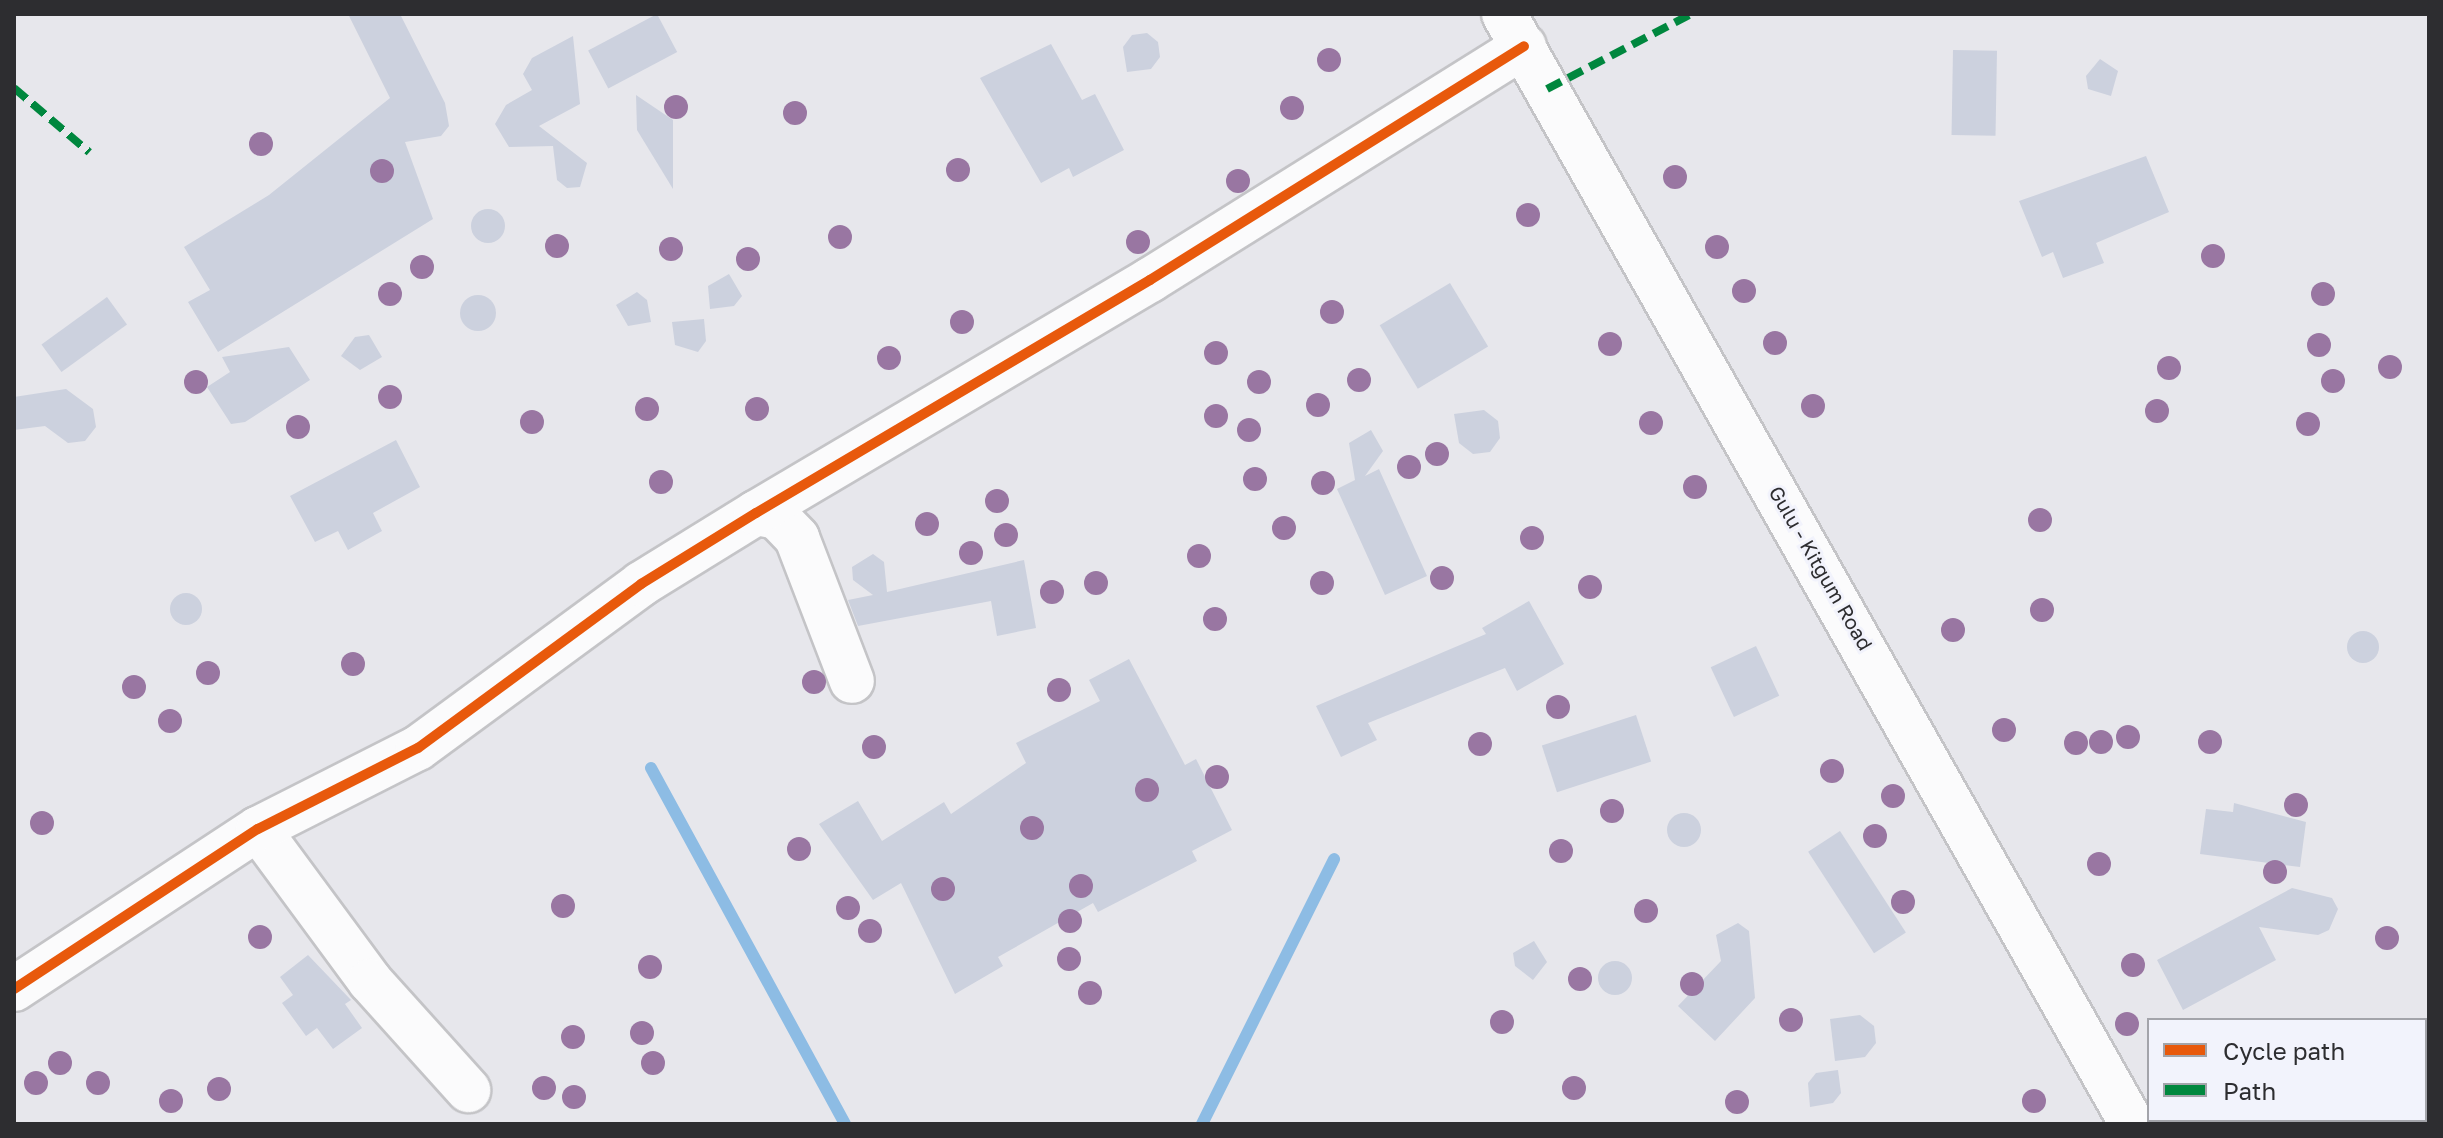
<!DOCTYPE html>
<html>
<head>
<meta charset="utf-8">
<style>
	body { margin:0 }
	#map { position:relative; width:2443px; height:1138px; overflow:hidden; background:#e7e7ec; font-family:"Golos Text",sans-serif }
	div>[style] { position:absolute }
	.stream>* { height:12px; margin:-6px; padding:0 6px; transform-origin:6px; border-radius:6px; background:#8dbce4 }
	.building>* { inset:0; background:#ccd1de; transform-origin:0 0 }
	.round { border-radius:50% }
	.roads { filter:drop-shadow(2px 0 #c4c4c7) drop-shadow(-2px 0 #c4c4c7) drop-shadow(0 2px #c4c4c7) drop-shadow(0 -2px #c4c4c7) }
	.minor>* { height:44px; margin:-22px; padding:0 22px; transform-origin:22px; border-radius:22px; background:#fbfbfc }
	.major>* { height:44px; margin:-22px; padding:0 22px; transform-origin:22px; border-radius:22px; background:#fbfbfc }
	.quiet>* { height:8px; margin-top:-4px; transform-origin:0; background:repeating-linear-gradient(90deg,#00873e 0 16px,transparent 0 24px) }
	.cycleway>* { height:10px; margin:-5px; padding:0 5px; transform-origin:5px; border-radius:5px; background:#e8590c }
	.trees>* { width:24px; height:24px; margin:-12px; border-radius:50%; background:#9976a2 }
	span { translate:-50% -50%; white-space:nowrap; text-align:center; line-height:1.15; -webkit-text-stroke:6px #f2f3fc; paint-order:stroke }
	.street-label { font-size:20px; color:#2d2d30 }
	.frame { position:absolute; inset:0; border:16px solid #2d2d30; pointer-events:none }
	.legend { position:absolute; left:2147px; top:1018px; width:280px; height:104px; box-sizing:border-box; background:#f2f3fc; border:2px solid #a3a4aa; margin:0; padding:10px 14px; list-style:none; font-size:24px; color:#2d2d30 }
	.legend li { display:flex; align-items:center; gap:16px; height:40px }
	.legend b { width:40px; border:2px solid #a3a4aa }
</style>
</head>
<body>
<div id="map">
	<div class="stream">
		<i style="left:651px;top:768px;width:405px;rotate:61.4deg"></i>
		<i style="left:1202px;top:1124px;width:296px;rotate:-63.5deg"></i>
	</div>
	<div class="building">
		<i style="clip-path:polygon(348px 14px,400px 14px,445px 103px,449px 126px,441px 136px,405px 142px,433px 219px,218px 352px,188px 302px,210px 290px,184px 247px,269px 195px,390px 98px)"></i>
		<i style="left:657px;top:14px;width:43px;height:78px;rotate:62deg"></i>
		<i style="clip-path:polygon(1147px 33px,1158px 42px,1160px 57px,1151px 69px,1127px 72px,1123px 47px,1132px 35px)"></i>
		<i style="clip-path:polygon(573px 36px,580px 104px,539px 126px,587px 163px,580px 187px,567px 188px,557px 180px,553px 146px,509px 147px,495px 124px,506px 105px,532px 90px,523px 74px,532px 58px)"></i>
		<i style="clip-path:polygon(1051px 44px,1082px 100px,1095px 94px,1124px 150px,1073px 177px,1069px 168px,1041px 183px,980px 78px)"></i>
		<i style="left:1953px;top:50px;width:44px;height:85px;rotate:1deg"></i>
		<i style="clip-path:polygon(2100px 59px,2118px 71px,2111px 96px,2088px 89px,2086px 76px)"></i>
		<i style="clip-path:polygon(636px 95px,673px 120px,673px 189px,637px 130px)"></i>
		<i style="clip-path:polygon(2146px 156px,2169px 212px,2096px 243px,2104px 263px,2063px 278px,2053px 252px,2042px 257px,2019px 201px)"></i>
		<i class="round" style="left:471px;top:209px;width:34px;height:34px"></i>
		<i style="clip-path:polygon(729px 274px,742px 296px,734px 306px,710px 309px,708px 286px)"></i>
		<i style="left:1450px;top:283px;width:74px;height:82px;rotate:59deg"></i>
		<i style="clip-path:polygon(637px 292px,647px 300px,651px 322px,628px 326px,616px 305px)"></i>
		<i class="round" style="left:460px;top:295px;width:36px;height:36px"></i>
		<i style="left:107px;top:297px;width:34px;height:81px;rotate:54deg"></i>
		<i style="clip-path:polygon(704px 319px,706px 341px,698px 352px,675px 345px,672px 322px)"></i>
		<i style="clip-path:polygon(369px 335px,382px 357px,360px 370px,341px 356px,355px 337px)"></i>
		<i style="clip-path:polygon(289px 347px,310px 380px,245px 422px,231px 424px,207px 387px,230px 372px,222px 357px)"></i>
		<i style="clip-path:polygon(66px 389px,93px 409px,96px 427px,85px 441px,68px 443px,45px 426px,14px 430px,14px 397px)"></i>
		<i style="clip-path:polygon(1484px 410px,1498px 421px,1500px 438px,1490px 452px,1473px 454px,1459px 443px,1454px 414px)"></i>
		<i style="clip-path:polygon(1371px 430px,1383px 451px,1365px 476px,1379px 469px,1427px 576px,1385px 595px,1337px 489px,1355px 480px,1349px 443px)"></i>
		<i style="clip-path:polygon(396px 440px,420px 487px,373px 513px,382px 531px,348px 550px,338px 531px,315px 542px,290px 496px)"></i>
		<i style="clip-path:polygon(873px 554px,884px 562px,887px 592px,1024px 560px,1036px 628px,997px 636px,991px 601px,858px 626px,848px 600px,873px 595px,853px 580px,852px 567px)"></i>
		<i class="round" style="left:170px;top:593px;width:32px;height:32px"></i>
		<i style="clip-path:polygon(1529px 601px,1564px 664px,1517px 691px,1505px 668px,1368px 723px,1377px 740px,1341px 757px,1316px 706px,1486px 634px,1482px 628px)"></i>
		<i class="round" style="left:2347px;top:631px;width:32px;height:32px"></i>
		<i style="left:1756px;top:646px;width:55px;height:50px;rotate:65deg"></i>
		<i style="clip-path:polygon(1129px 659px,1185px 765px,1196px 759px,1232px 830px,1192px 851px,1197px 861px,1098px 912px,1093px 903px,998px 957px,1003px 966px,955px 994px,901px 883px,873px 900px,819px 824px,858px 801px,882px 841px,944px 802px,951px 814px,1026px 763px,1016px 743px,1100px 701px,1089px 680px)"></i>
		<i style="left:1636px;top:715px;width:49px;height:99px;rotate:72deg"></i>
		<i style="clip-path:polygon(2234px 803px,2306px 822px,2300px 867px,2200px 854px,2206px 809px,2233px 812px)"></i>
		<i class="round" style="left:1667px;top:813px;width:34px;height:34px"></i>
		<i style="left:1840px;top:831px;width:121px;height:38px;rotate:57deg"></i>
		<i style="clip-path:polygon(2292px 888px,2332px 898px,2338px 909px,2329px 930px,2318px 935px,2259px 927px,2276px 960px,2183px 1010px,2157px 960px)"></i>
		<i style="clip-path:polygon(1738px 923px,1749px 931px,1755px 998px,1715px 1041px,1678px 1006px,1721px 961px,1716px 935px)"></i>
		<i style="clip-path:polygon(1534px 941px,1547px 962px,1533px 980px,1515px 966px,1513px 953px)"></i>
		<i style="clip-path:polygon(308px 955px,351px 1000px,345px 1004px,362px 1028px,333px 1049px,317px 1028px,306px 1036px,282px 1003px,293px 995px,280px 977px)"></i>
		<i class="round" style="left:1598px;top:961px;width:34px;height:34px"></i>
		<i style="clip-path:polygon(1860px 1015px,1874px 1026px,1876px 1043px,1865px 1057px,1835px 1061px,1830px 1019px)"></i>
		<i style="clip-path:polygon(1838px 1070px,1841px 1093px,1833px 1103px,1810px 1107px,1808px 1083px,1816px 1073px)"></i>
	</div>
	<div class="roads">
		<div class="minor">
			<i style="left:756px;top:513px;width:21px;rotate:11deg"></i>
			<i style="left:777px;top:517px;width:29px;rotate:46deg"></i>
			<i style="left:797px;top:538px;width:153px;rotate:69deg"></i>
			<i style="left:258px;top:829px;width:189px;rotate:53.6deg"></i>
			<i style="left:370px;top:981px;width:147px;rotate:48deg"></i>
			<i style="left:14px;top:989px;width:292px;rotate:-33.3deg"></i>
			<i style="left:258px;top:829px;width:179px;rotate:-26.9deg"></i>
			<i style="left:418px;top:748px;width:277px;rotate:-36.3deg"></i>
			<i style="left:641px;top:584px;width:135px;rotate:-31.7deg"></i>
			<i style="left:756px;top:513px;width:458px;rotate:-30.6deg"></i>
			<i style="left:1150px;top:280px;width:441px;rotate:-32deg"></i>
		</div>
		<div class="major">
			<i style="left:1504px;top:14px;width:1275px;rotate:60.5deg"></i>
		</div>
	</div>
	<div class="quiet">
		<i style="left:14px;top:88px;width:99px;rotate:40.5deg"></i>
		<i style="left:1547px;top:89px;width:162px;rotate:-27.5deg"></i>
	</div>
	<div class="cycleway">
		<i style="left:14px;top:989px;width:292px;rotate:-33.3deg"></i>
		<i style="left:258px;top:829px;width:179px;rotate:-26.9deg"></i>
		<i style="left:418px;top:748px;width:277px;rotate:-36.3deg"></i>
		<i style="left:641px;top:584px;width:135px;rotate:-31.7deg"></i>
		<i style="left:756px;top:513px;width:458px;rotate:-30.6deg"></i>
		<i style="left:1150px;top:280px;width:441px;rotate:-32deg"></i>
	</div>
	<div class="trees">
		<i style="left:1329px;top:60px"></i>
		<i style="left:676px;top:107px"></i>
		<i style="left:1292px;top:108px"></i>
		<i style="left:795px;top:113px"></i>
		<i style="left:261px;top:144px"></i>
		<i style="left:958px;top:170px"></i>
		<i style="left:382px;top:171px"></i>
		<i style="left:1675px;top:177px"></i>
		<i style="left:1238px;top:181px"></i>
		<i style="left:1528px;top:215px"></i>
		<i style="left:840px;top:237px"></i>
		<i style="left:1138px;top:242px"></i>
		<i style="left:557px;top:246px"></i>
		<i style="left:1717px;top:247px"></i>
		<i style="left:671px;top:249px"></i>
		<i style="left:2213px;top:256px"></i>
		<i style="left:748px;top:259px"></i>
		<i style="left:422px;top:267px"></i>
		<i style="left:1744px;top:291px"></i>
		<i style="left:390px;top:294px"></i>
		<i style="left:2323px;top:294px"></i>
		<i style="left:1332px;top:312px"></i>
		<i style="left:962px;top:322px"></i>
		<i style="left:1775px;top:343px"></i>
		<i style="left:1610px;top:344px"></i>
		<i style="left:2319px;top:345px"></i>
		<i style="left:1216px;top:353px"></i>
		<i style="left:889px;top:358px"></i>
		<i style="left:2390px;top:367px"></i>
		<i style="left:2169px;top:368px"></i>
		<i style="left:1359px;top:380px"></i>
		<i style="left:2333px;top:381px"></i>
		<i style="left:196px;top:382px"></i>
		<i style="left:1259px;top:382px"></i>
		<i style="left:390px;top:397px"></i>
		<i style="left:1318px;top:405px"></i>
		<i style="left:1813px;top:406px"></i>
		<i style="left:647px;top:409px"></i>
		<i style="left:757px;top:409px"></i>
		<i style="left:2157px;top:411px"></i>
		<i style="left:1216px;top:416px"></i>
		<i style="left:532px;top:422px"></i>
		<i style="left:1651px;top:423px"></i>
		<i style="left:2308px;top:424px"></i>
		<i style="left:298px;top:427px"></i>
		<i style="left:1249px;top:430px"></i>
		<i style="left:1437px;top:454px"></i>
		<i style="left:1409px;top:467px"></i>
		<i style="left:1255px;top:479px"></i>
		<i style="left:661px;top:482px"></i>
		<i style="left:1323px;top:483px"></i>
		<i style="left:1695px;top:487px"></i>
		<i style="left:997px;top:501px"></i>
		<i style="left:2040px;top:520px"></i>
		<i style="left:927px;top:524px"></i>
		<i style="left:1284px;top:528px"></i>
		<i style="left:1006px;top:535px"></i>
		<i style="left:1532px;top:538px"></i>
		<i style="left:971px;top:553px"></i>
		<i style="left:1199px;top:556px"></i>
		<i style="left:1442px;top:578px"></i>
		<i style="left:1096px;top:583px"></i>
		<i style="left:1322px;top:583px"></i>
		<i style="left:1590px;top:587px"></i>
		<i style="left:1052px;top:592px"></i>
		<i style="left:2042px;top:610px"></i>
		<i style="left:1215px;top:619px"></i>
		<i style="left:1953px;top:630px"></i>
		<i style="left:353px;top:664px"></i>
		<i style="left:208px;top:673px"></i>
		<i style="left:814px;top:682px"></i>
		<i style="left:134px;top:687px"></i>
		<i style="left:1059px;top:690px"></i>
		<i style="left:1558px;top:707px"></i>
		<i style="left:170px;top:721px"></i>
		<i style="left:2004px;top:730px"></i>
		<i style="left:2128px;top:737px"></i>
		<i style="left:2101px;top:742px"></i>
		<i style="left:2210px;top:742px"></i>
		<i style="left:2076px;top:743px"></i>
		<i style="left:1480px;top:744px"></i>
		<i style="left:874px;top:747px"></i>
		<i style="left:1832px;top:771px"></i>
		<i style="left:1217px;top:777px"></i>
		<i style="left:1147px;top:790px"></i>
		<i style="left:1893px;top:796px"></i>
		<i style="left:2296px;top:805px"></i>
		<i style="left:1612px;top:811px"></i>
		<i style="left:42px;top:823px"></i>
		<i style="left:1032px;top:828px"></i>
		<i style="left:1875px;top:836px"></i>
		<i style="left:799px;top:849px"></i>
		<i style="left:1561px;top:851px"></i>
		<i style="left:2099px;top:864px"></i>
		<i style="left:2275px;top:872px"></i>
		<i style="left:1081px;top:886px"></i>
		<i style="left:943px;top:889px"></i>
		<i style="left:1903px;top:902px"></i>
		<i style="left:563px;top:906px"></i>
		<i style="left:848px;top:908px"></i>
		<i style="left:1646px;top:911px"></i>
		<i style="left:1070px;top:921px"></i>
		<i style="left:870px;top:931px"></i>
		<i style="left:260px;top:937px"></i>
		<i style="left:2387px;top:938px"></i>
		<i style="left:1069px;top:959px"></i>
		<i style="left:2133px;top:965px"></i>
		<i style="left:650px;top:967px"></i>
		<i style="left:1580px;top:979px"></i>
		<i style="left:1692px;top:984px"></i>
		<i style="left:1090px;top:993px"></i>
		<i style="left:1791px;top:1020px"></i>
		<i style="left:1502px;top:1022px"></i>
		<i style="left:2127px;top:1024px"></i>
		<i style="left:642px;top:1033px"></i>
		<i style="left:573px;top:1037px"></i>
		<i style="left:60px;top:1063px"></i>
		<i style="left:653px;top:1063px"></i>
		<i style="left:36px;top:1083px"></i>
		<i style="left:98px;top:1083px"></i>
		<i style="left:544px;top:1088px"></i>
		<i style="left:1574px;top:1088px"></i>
		<i style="left:219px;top:1089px"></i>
		<i style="left:574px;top:1097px"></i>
		<i style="left:171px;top:1101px"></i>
		<i style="left:2034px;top:1101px"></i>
		<i style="left:1737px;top:1102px"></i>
	</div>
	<div class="street-label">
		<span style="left:1821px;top:568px;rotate:60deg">Gulu - Kitgum Road</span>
	</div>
	<div class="frame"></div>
	<ul class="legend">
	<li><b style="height:10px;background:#e8590c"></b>Cycle path</li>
	<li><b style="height:10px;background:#00873e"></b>Path</li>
	</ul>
</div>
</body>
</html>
